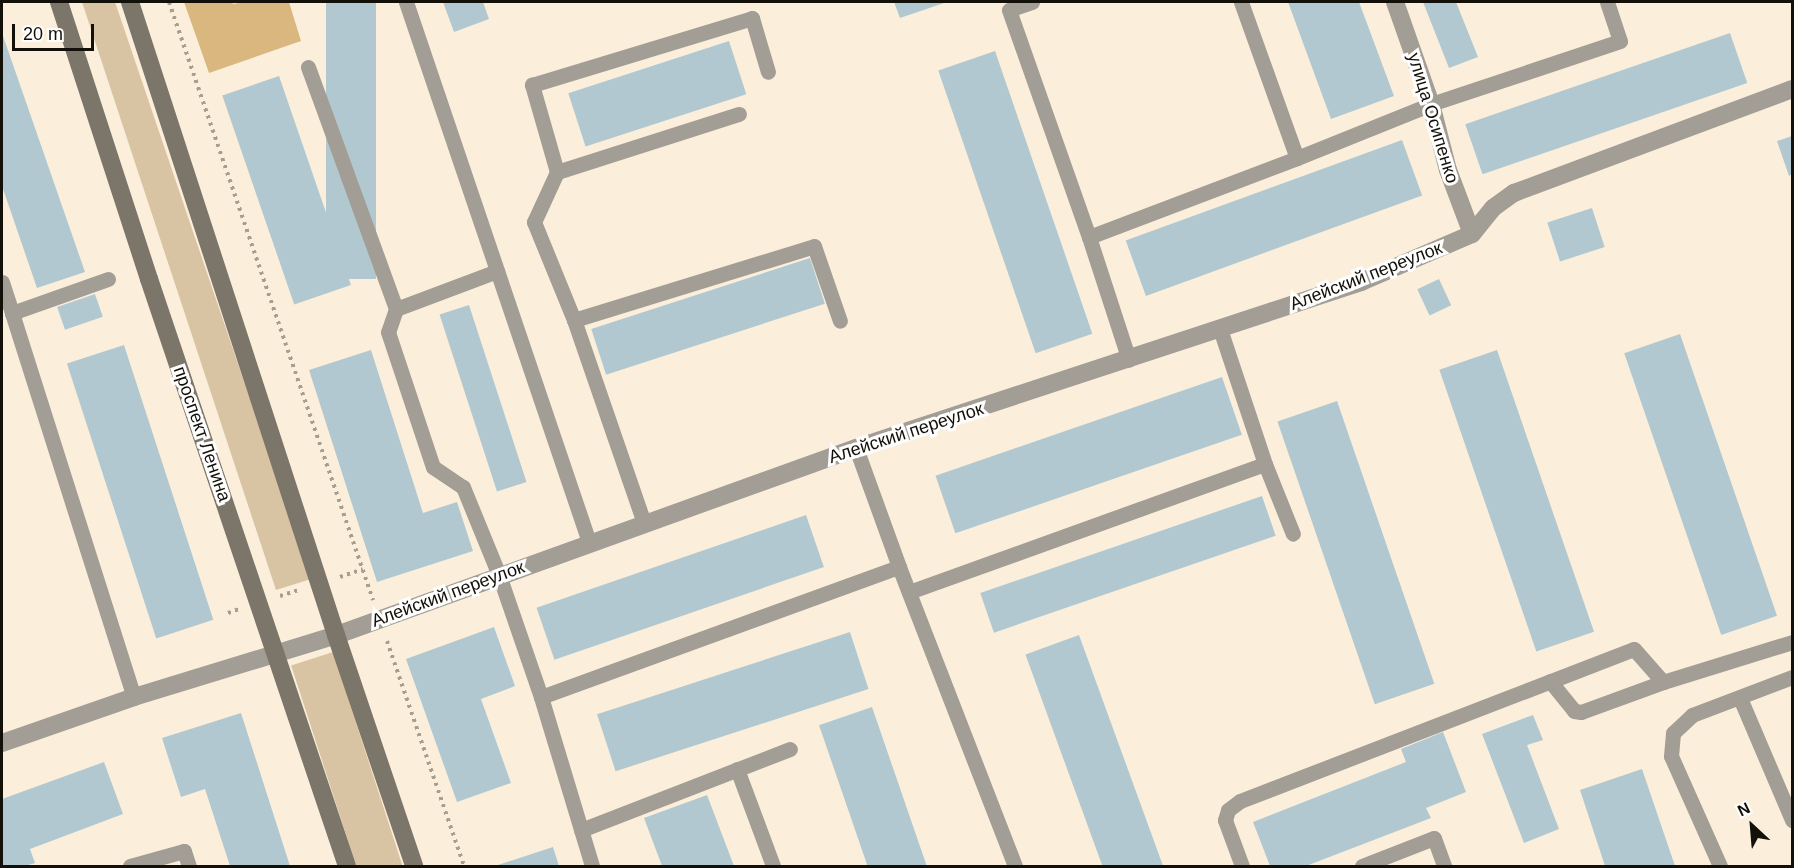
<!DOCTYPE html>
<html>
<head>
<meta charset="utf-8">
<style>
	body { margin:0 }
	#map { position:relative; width:1794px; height:868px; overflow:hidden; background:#fbefdc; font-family:Helvetica,sans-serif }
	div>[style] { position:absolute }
	.green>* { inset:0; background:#d8c3a2; transform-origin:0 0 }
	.forest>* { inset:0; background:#dab77f }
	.building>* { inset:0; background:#b1c8d0; transform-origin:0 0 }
	.path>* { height:4px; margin-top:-2px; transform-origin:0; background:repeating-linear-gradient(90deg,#a79e90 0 3px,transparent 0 7.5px) }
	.lane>* { height:15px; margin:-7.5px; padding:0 7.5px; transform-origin:7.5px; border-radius:7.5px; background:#a29d95 }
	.street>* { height:18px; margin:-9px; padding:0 9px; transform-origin:9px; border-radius:9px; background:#a29d95 }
	.secondary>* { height:18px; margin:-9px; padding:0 9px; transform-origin:9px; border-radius:9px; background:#7c756a }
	span { translate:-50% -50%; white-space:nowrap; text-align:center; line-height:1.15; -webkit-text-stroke:6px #fefefe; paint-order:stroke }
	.street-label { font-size:18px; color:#130f09 }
	.frame { position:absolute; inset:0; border:3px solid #130f09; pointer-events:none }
	.north { position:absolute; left:1722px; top:796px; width:60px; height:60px; -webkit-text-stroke:4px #fefefe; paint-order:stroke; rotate:334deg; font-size:16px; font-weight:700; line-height:24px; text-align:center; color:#130f09 }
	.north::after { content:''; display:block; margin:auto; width:21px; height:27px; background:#130f09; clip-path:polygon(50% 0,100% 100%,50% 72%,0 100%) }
	.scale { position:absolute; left:12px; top:24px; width:82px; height:27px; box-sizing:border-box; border:3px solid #130f09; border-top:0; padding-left:8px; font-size:18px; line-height:21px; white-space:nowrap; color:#130f09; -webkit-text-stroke:4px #fefefe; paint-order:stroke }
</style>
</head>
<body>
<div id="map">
	<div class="green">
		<i style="clip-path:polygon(82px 2px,115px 2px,311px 579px,276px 590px)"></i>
		<i style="left:333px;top:652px;width:225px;height:44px;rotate:72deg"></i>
	</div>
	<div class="forest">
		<i style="clip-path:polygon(184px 2px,232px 2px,233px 4px,245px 2px,289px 2px,301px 41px,209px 73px)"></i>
	</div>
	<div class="building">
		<i style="left:326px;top:2px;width:50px;height:277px"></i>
		<i style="clip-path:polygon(443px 2px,483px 2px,489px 19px,454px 32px)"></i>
		<i style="clip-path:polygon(894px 2px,947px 2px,900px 18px)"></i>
		<i style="clip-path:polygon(1288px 2px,1359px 2px,1394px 96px,1331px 119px)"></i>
		<i style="clip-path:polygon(1423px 2px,1456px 2px,1478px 57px,1449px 68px)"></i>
		<i style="clip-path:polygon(2px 33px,85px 272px,37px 288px,2px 186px)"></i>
		<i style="left:1730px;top:33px;width:53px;height:280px;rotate:71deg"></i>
		<i style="left:729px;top:41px;width:56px;height:169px;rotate:72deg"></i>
		<i style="left:995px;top:51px;width:299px;height:60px;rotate:71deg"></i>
		<i style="left:279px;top:76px;width:221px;height:60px;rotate:71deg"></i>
		<i style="clip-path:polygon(1792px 136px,1792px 174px,1789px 176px,1777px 141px)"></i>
		<i style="left:1402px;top:140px;width:59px;height:294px;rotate:70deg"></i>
		<i style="left:1592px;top:208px;width:41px;height:47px;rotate:72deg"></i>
		<i style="left:810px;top:258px;width:48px;height:230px;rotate:72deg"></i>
		<i style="left:1439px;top:279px;width:29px;height:24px;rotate:65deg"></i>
		<i style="left:95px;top:294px;width:24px;height:40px;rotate:71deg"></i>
		<i style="left:469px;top:305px;width:186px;height:31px;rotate:72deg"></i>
		<i style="left:1680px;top:334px;width:298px;height:59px;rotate:71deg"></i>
		<i style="left:124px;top:345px;width:289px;height:60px;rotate:72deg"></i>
		<i style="clip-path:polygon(371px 350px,423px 513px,457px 502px,473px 551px,377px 582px,309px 370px)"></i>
		<i style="left:1497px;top:350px;width:298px;height:61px;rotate:71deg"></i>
		<i style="left:1222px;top:377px;width:61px;height:303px;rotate:71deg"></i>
		<i style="left:1337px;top:401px;width:299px;height:63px;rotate:71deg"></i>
		<i style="left:1262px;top:496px;width:42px;height:298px;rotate:71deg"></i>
		<i style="left:806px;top:515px;width:55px;height:285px;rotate:71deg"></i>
		<i style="clip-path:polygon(494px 627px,515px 686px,481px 699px,511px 783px,457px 802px,406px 659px)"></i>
		<i style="left:850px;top:632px;width:60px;height:266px;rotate:72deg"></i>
		<i style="left:1079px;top:635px;width:246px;height:57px;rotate:70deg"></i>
		<i style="left:872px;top:707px;width:169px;height:56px;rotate:71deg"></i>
		<i style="clip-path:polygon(241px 713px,290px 866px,230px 866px,205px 789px,181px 797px,162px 738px)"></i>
		<i style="clip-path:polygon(1533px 715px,1543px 740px,1527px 745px,1559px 829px,1524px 843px,1482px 734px)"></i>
		<i style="clip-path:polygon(1443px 732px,1466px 792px,1426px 808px,1431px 818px,1306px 866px,1270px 866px,1253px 822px,1406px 762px,1401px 749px)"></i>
		<i style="clip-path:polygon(104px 762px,123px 814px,30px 849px,35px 863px,25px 866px,2px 866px,2px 799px)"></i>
		<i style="clip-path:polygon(1642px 769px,1675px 866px,1605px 866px,1580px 790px)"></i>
		<i style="clip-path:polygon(707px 795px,734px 866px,662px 866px,644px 818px)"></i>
		<i style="clip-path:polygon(553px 847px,559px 866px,495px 866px)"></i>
	</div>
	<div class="path">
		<i style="left:169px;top:2px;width:632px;rotate:71.16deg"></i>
		<i style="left:340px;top:577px;width:24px;rotate:-19deg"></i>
		<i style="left:280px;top:596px;width:20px;rotate:-18deg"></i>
		<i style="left:228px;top:613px;width:12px;rotate:-20deg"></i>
		<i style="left:387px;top:641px;width:238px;rotate:71.1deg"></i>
	</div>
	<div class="lane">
		<i style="left:406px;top:2px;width:570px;rotate:71.28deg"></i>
		<i style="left:1032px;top:2px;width:24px;rotate:161deg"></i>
		<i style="left:1009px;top:10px;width:241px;rotate:70.6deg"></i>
		<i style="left:1089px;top:237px;width:222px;rotate:-20.8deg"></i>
		<i style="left:1241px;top:2px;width:166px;rotate:70.3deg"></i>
		<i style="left:1297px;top:158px;width:144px;rotate:-21.9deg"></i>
		<i style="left:1431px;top:104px;width:199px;rotate:-18.4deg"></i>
		<i style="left:1620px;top:41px;width:41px;rotate:-108.4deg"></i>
		<i style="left:308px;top:67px;width:258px;rotate:70deg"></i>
		<i style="left:396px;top:309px;width:24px;rotate:109deg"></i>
		<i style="left:388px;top:332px;width:142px;rotate:71.6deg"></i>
		<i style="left:433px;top:467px;width:36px;rotate:34deg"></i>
		<i style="left:463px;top:487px;width:95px;rotate:67.8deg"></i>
		<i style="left:499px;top:575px;width:129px;rotate:71deg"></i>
		<i style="left:541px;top:697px;width:381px;rotate:-20deg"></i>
		<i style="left:557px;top:172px;width:191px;rotate:-17.7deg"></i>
		<i style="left:1089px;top:237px;width:129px;rotate:72deg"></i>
		<i style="left:108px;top:279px;width:102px;rotate:160.5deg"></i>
		<i style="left:12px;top:313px;width:403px;rotate:72.4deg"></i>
		<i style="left:2px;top:282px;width:33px;rotate:72deg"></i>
		<i style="left:396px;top:309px;width:108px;rotate:-20.6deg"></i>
		<i style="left:574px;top:320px;width:251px;rotate:-17.1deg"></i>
		<i style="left:814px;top:246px;width:79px;rotate:70.9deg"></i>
		<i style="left:856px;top:448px;width:127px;rotate:70.1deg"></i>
		<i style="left:899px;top:567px;width:321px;rotate:68.8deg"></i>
		<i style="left:1265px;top:464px;width:75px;rotate:68.2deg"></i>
		<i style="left:644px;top:523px;width:215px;rotate:-109deg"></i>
		<i style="left:574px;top:320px;width:106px;rotate:-112.2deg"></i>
		<i style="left:534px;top:222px;width:55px;rotate:-65.3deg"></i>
		<i style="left:557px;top:172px;width:91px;rotate:-106deg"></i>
		<i style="left:532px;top:85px;width:230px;rotate:-16.9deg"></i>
		<i style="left:752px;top:18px;width:56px;rotate:73.5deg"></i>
		<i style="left:909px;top:592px;width:378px;rotate:-19.8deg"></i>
		<i style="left:1265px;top:464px;width:142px;rotate:-108.4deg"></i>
		<i style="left:1550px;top:681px;width:38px;rotate:51deg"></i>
		<i style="left:1574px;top:711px;width:7px;rotate:8deg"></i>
		<i style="left:1581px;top:712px;width:87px;rotate:-20.1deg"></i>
		<i style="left:541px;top:697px;width:177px;rotate:73.2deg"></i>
		<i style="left:1740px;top:698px;width:133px;rotate:66.9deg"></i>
		<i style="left:737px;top:769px;width:103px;rotate:69.6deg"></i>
		<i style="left:581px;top:830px;width:224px;rotate:-21.2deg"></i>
		<i style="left:130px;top:866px;width:56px;rotate:-15.5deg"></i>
		<i style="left:184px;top:851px;width:16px;rotate:72deg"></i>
		<i style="left:1242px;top:866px;width:49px;rotate:-110.3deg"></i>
		<i style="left:1225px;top:820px;width:10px;rotate:-73deg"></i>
		<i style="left:1228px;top:810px;width:15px;rotate:-37deg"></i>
		<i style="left:1240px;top:801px;width:422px;rotate:-21.1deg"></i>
		<i style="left:1634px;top:649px;width:44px;rotate:48.7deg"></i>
		<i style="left:1663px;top:682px;width:135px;rotate:-17.2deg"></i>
		<i style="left:1362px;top:866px;width:77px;rotate:-21.3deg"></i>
		<i style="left:1434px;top:838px;width:30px;rotate:70deg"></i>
		<i style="left:1720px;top:866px;width:120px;rotate:-114deg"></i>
		<i style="left:1671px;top:756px;width:23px;rotate:-85deg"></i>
		<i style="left:1673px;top:733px;width:26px;rotate:-43deg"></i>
		<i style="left:1692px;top:715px;width:107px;rotate:-20.8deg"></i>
	</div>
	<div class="street">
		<i style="left:1395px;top:2px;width:108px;rotate:70.6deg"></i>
		<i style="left:1431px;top:104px;width:68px;rotate:75.6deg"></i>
		<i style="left:1448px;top:170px;width:68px;rotate:69.4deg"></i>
		<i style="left:2px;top:743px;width:140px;rotate:-19.2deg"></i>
		<i style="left:134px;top:697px;width:209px;rotate:-17deg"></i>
		<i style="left:334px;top:636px;width:555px;rotate:-19.81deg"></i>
		<i style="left:856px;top:448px;width:532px;rotate:-18.2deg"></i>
		<i style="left:1361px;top:282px;width:121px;rotate:-23.4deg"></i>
		<i style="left:1472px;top:234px;width:33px;rotate:-51deg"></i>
		<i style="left:1493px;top:208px;width:26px;rotate:-36deg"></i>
		<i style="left:1514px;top:193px;width:297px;rotate:-20.5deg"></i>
	</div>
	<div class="secondary">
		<i style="left:59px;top:2px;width:291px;rotate:72deg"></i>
		<i style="left:149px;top:279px;width:619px;rotate:71.36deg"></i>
		<i style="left:130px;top:2px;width:666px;rotate:71.97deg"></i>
		<i style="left:336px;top:635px;width:244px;rotate:71.3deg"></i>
	</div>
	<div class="street-label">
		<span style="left:1433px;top:118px;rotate:73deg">улица Осипенко</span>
		<span style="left:1366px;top:276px;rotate:-21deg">Алейский переулок</span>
		<span style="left:906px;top:433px;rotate:-18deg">Алейский переулок</span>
		<span style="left:202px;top:434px;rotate:71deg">проспект Ленина</span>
		<span style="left:448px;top:594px;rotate:-20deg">Алейский переулок</span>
	</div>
	<div class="frame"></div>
	<div class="north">N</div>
	<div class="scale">20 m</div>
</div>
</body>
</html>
